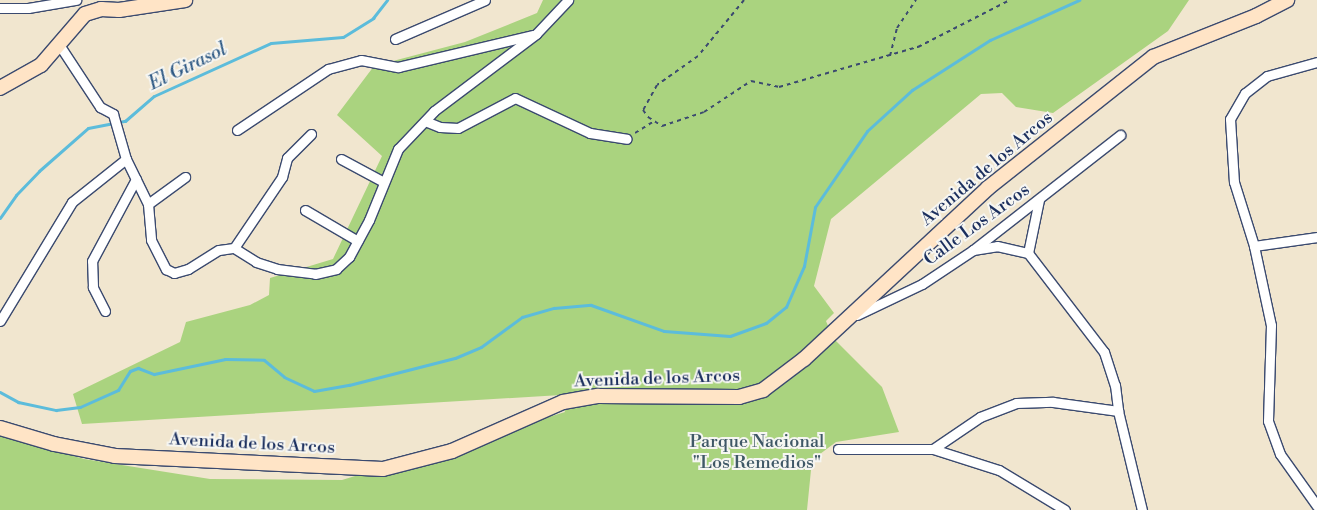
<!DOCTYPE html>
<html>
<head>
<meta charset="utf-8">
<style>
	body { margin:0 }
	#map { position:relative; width:1317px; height:510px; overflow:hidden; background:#f1e6cf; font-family:"Libre Bodoni",serif }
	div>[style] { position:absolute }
	.green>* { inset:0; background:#aad37f }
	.stream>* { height:3px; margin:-1.5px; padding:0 1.5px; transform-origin:1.5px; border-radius:1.5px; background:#5cbcdb }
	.path>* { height:2px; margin-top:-1px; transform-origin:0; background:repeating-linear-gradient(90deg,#3b4a6f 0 4px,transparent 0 8px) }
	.roads { filter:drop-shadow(1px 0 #3b4a6f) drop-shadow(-1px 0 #3b4a6f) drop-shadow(0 1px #3b4a6f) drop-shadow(0 -1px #3b4a6f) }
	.street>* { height:9px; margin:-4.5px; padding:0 4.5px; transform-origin:4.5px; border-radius:4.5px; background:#fff }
	.secondary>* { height:14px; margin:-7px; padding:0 7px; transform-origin:7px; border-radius:7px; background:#ffe4c6 }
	span { translate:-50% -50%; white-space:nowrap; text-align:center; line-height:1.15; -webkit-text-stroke:4px #f6f6f2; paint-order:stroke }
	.street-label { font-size:18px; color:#1b2f5e }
	.park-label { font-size:18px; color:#3f5866 }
	.water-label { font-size:19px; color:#2e5984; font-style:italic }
</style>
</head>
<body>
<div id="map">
	<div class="green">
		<i style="clip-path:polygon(543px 0,1189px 0,1168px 31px,1053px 113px,1016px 107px,1002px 93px,981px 94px,831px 219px,814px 286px,834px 313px,826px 321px,833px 338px,882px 387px,899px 432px,836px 442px,812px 460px,807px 510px,0 510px,0 435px,84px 459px,210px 479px,342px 480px,565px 412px,561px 395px,82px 424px,73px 394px,180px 342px,186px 322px,250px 305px,269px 295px,270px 278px,333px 259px,382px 156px,337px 115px,374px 66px,465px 42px,537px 13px)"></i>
	</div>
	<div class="stream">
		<i style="left:0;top:218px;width:28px;rotate:-55deg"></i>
		<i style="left:16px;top:195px;width:33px;rotate:-46deg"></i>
		<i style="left:39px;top:171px;width:65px;rotate:-41.3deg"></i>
		<i style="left:88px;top:128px;width:38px;rotate:-11deg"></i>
		<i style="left:125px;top:121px;width:38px;rotate:-41deg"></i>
		<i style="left:154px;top:96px;width:128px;rotate:-24.4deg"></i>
		<i style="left:271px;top:43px;width:72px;rotate:-4.8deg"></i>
		<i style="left:343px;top:37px;width:36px;rotate:-32deg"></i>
		<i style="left:373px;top:18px;width:23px;rotate:-52deg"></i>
		<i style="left:0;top:392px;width:21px;rotate:29deg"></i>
		<i style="left:18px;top:402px;width:39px;rotate:12deg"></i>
		<i style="left:56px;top:410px;width:24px;rotate:-7deg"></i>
		<i style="left:80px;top:407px;width:42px;rotate:-24.1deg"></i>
		<i style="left:118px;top:390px;width:22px;rotate:-58deg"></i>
		<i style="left:130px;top:371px;width:9px;rotate:-21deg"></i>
		<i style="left:138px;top:368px;width:17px;rotate:21deg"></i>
		<i style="left:154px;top:374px;width:73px;rotate:-11.9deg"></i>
		<i style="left:225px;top:359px;width:39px;rotate:1deg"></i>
		<i style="left:264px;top:360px;width:26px;rotate:40deg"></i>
		<i style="left:284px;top:377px;width:33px;rotate:25deg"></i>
		<i style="left:314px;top:391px;width:36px;rotate:-10deg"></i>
		<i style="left:349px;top:385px;width:109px;rotate:-14.3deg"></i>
		<i style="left:455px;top:358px;width:28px;rotate:-23deg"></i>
		<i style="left:481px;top:347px;width:51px;rotate:-36.2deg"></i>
		<i style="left:522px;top:317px;width:33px;rotate:-16deg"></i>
		<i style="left:554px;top:308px;width:37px;rotate:-5deg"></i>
		<i style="left:591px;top:305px;width:77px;rotate:19.6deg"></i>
		<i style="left:664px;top:331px;width:66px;rotate:4.3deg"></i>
		<i style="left:730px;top:336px;width:38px;rotate:-20deg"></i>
		<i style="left:766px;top:323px;width:26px;rotate:-39deg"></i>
		<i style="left:786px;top:307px;width:45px;rotate:-66.3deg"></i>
		<i style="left:804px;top:266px;width:60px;rotate:-79.4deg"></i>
		<i style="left:815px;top:207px;width:92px;rotate:-55.6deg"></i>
		<i style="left:867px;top:131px;width:61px;rotate:-42.3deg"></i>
		<i style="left:912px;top:90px;width:93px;rotate:-32.7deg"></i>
		<i style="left:990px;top:40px;width:98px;rotate:-24.2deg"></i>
	</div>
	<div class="path">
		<i style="left:744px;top:0;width:72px;rotate:129.4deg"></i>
		<i style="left:698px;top:56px;width:50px;rotate:144.7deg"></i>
		<i style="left:657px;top:85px;width:29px;rotate:119deg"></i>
		<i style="left:643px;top:110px;width:9px;rotate:54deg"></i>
		<i style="left:648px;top:117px;width:17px;rotate:33deg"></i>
		<i style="left:662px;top:126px;width:44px;rotate:-18.4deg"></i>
		<i style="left:704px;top:112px;width:56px;rotate:-33.4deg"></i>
		<i style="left:751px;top:81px;width:29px;rotate:12deg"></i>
		<i style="left:779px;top:87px;width:145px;rotate:-16.1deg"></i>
		<i style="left:918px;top:47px;width:103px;rotate:-27.1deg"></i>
		<i style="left:890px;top:56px;width:29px;rotate:-76deg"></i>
		<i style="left:897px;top:28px;width:34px;rotate:-56deg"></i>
		<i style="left:635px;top:133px;width:22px;rotate:-32deg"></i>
	</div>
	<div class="roads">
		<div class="street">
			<i style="left:0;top:8px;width:28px"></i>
			<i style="left:28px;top:8px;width:49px;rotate:-9.5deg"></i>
			<i style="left:395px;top:39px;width:98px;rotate:-23.4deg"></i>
			<i style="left:58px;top:43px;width:77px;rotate:56.7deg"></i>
			<i style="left:100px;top:107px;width:15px;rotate:28deg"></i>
			<i style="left:113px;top:114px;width:47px;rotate:73.9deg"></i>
			<i style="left:126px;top:159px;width:50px;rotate:63.9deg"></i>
			<i style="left:148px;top:204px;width:36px;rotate:85deg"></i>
			<i style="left:151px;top:240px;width:33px;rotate:63deg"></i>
			<i style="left:166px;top:269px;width:9px;rotate:27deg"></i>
			<i style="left:174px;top:273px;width:15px;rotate:-16deg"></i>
			<i style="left:188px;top:269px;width:36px;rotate:-32deg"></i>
			<i style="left:219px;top:250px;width:15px;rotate:-8deg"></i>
			<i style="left:234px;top:248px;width:26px;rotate:32deg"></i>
			<i style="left:256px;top:262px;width:22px;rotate:18deg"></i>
			<i style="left:277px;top:269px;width:38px;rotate:7deg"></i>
			<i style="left:315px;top:274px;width:22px;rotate:-13deg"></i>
			<i style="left:336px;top:269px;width:18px;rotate:-43deg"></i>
			<i style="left:349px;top:257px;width:42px;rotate:-61.6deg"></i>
			<i style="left:369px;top:220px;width:77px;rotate:-67.8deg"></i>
			<i style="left:398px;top:149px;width:52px;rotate:-46.5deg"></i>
			<i style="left:434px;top:111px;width:128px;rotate:-37deg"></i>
			<i style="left:536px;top:34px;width:47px;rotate:-46.7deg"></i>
			<i style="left:1317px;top:62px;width:52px;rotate:164.4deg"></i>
			<i style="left:1267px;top:76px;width:28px;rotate:142deg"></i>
			<i style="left:1245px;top:93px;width:30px;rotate:120deg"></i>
			<i style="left:1230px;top:119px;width:63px;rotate:86.4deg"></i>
			<i style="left:1234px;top:182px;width:67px;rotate:72.6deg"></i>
			<i style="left:1254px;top:246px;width:81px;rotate:77.9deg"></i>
			<i style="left:1271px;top:325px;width:96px;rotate:91.8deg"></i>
			<i style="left:1268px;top:421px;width:35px;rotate:70deg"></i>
			<i style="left:1280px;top:454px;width:64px;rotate:54.6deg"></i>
			<i style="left:425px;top:121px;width:16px;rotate:22deg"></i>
			<i style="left:440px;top:127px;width:18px;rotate:3deg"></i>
			<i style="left:458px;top:128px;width:64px;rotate:-27.8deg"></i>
			<i style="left:515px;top:98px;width:83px;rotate:25deg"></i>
			<i style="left:590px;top:133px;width:37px;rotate:9deg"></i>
			<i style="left:237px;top:130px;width:110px;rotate:-33.8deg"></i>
			<i style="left:328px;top:69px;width:34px;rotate:-15deg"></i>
			<i style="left:361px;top:60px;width:38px;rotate:11deg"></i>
			<i style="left:398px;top:67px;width:138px;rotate:-13.4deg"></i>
			<i style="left:341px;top:159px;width:47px;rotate:28.2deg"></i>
			<i style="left:148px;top:204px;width:46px;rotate:-36.1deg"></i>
			<i style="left:305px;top:210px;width:61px;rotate:30.3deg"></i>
			<i style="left:1254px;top:246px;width:64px;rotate:-8.1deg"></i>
			<i style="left:234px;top:248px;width:86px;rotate:-55.9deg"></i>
			<i style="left:282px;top:177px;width:20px;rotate:-75deg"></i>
			<i style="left:287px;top:158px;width:34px;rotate:-45deg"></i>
			<i style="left:973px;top:250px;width:24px;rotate:-9deg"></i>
			<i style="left:997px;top:246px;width:32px;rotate:13deg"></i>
			<i style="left:1028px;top:253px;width:125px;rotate:52.5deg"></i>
			<i style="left:1104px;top:352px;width:35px;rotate:72deg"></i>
			<i style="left:1115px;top:385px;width:26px;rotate:83deg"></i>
			<i style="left:1118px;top:411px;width:102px;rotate:76.4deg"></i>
			<i style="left:1028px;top:253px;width:54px;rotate:-78.3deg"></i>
			<i style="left:105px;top:311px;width:27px;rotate:-117deg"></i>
			<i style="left:93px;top:287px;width:26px;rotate:-92deg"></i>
			<i style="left:92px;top:261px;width:93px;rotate:-61.8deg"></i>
			<i style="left:857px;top:315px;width:72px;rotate:-25.5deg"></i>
			<i style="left:922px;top:284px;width:61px;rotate:-33.7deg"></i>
			<i style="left:973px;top:250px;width:187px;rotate:-38deg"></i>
			<i style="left:0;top:321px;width:139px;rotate:-58.8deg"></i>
			<i style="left:72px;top:202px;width:69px;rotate:-38.5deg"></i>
			<i style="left:838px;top:449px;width:95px"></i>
			<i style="left:933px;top:449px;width:69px;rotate:17.7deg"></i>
			<i style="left:999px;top:470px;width:77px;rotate:31.2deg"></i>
			<i style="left:933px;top:449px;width:57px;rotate:-34.2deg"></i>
			<i style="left:980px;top:417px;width:39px;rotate:-21deg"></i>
			<i style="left:1016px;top:403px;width:37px;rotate:-2deg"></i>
			<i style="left:1053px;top:402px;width:66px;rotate:7.9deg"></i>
		</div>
		<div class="secondary">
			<i style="left:0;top:88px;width:47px;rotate:-29.3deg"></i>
			<i style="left:41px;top:65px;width:67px;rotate:-49.2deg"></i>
			<i style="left:85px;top:14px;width:17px;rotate:-17deg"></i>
			<i style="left:101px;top:9px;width:18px;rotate:3deg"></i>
			<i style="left:119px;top:10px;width:67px;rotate:-8.6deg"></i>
			<i style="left:0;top:428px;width:56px;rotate:16.5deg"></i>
			<i style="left:54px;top:444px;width:62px;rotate:11.1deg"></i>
			<i style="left:115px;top:456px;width:268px;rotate:2.8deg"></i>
			<i style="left:383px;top:469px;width:71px;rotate:-14.6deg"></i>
			<i style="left:452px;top:451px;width:121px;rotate:-23.8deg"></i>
			<i style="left:563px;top:402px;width:36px;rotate:-10deg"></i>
			<i style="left:598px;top:396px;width:141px;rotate:0.4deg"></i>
			<i style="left:739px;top:397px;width:25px;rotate:-16deg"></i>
			<i style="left:763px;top:390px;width:51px;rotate:-37.1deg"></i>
			<i style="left:804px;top:359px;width:251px;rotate:-42.9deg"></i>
			<i style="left:988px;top:188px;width:211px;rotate:-38.4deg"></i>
			<i style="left:1153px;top:57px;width:111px;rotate:-21.7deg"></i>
			<i style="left:1256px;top:16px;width:35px;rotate:-27deg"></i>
		</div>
	</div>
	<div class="street-label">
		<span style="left:987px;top:169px;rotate:-40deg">Avenida de los Arcos</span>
		<span style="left:977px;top:225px;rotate:-36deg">Calle Los Arcos</span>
		<span style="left:657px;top:379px;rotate:-2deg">Avenida de los Arcos</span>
		<span style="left:252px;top:444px;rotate:3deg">Avenida de los Arcos</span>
	</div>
	<div class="park-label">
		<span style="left:757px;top:453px">Parque Nacional<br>"Los Remedios"</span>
	</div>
	<div class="water-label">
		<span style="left:188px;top:67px;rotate:-26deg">El Girasol</span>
	</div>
</div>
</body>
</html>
